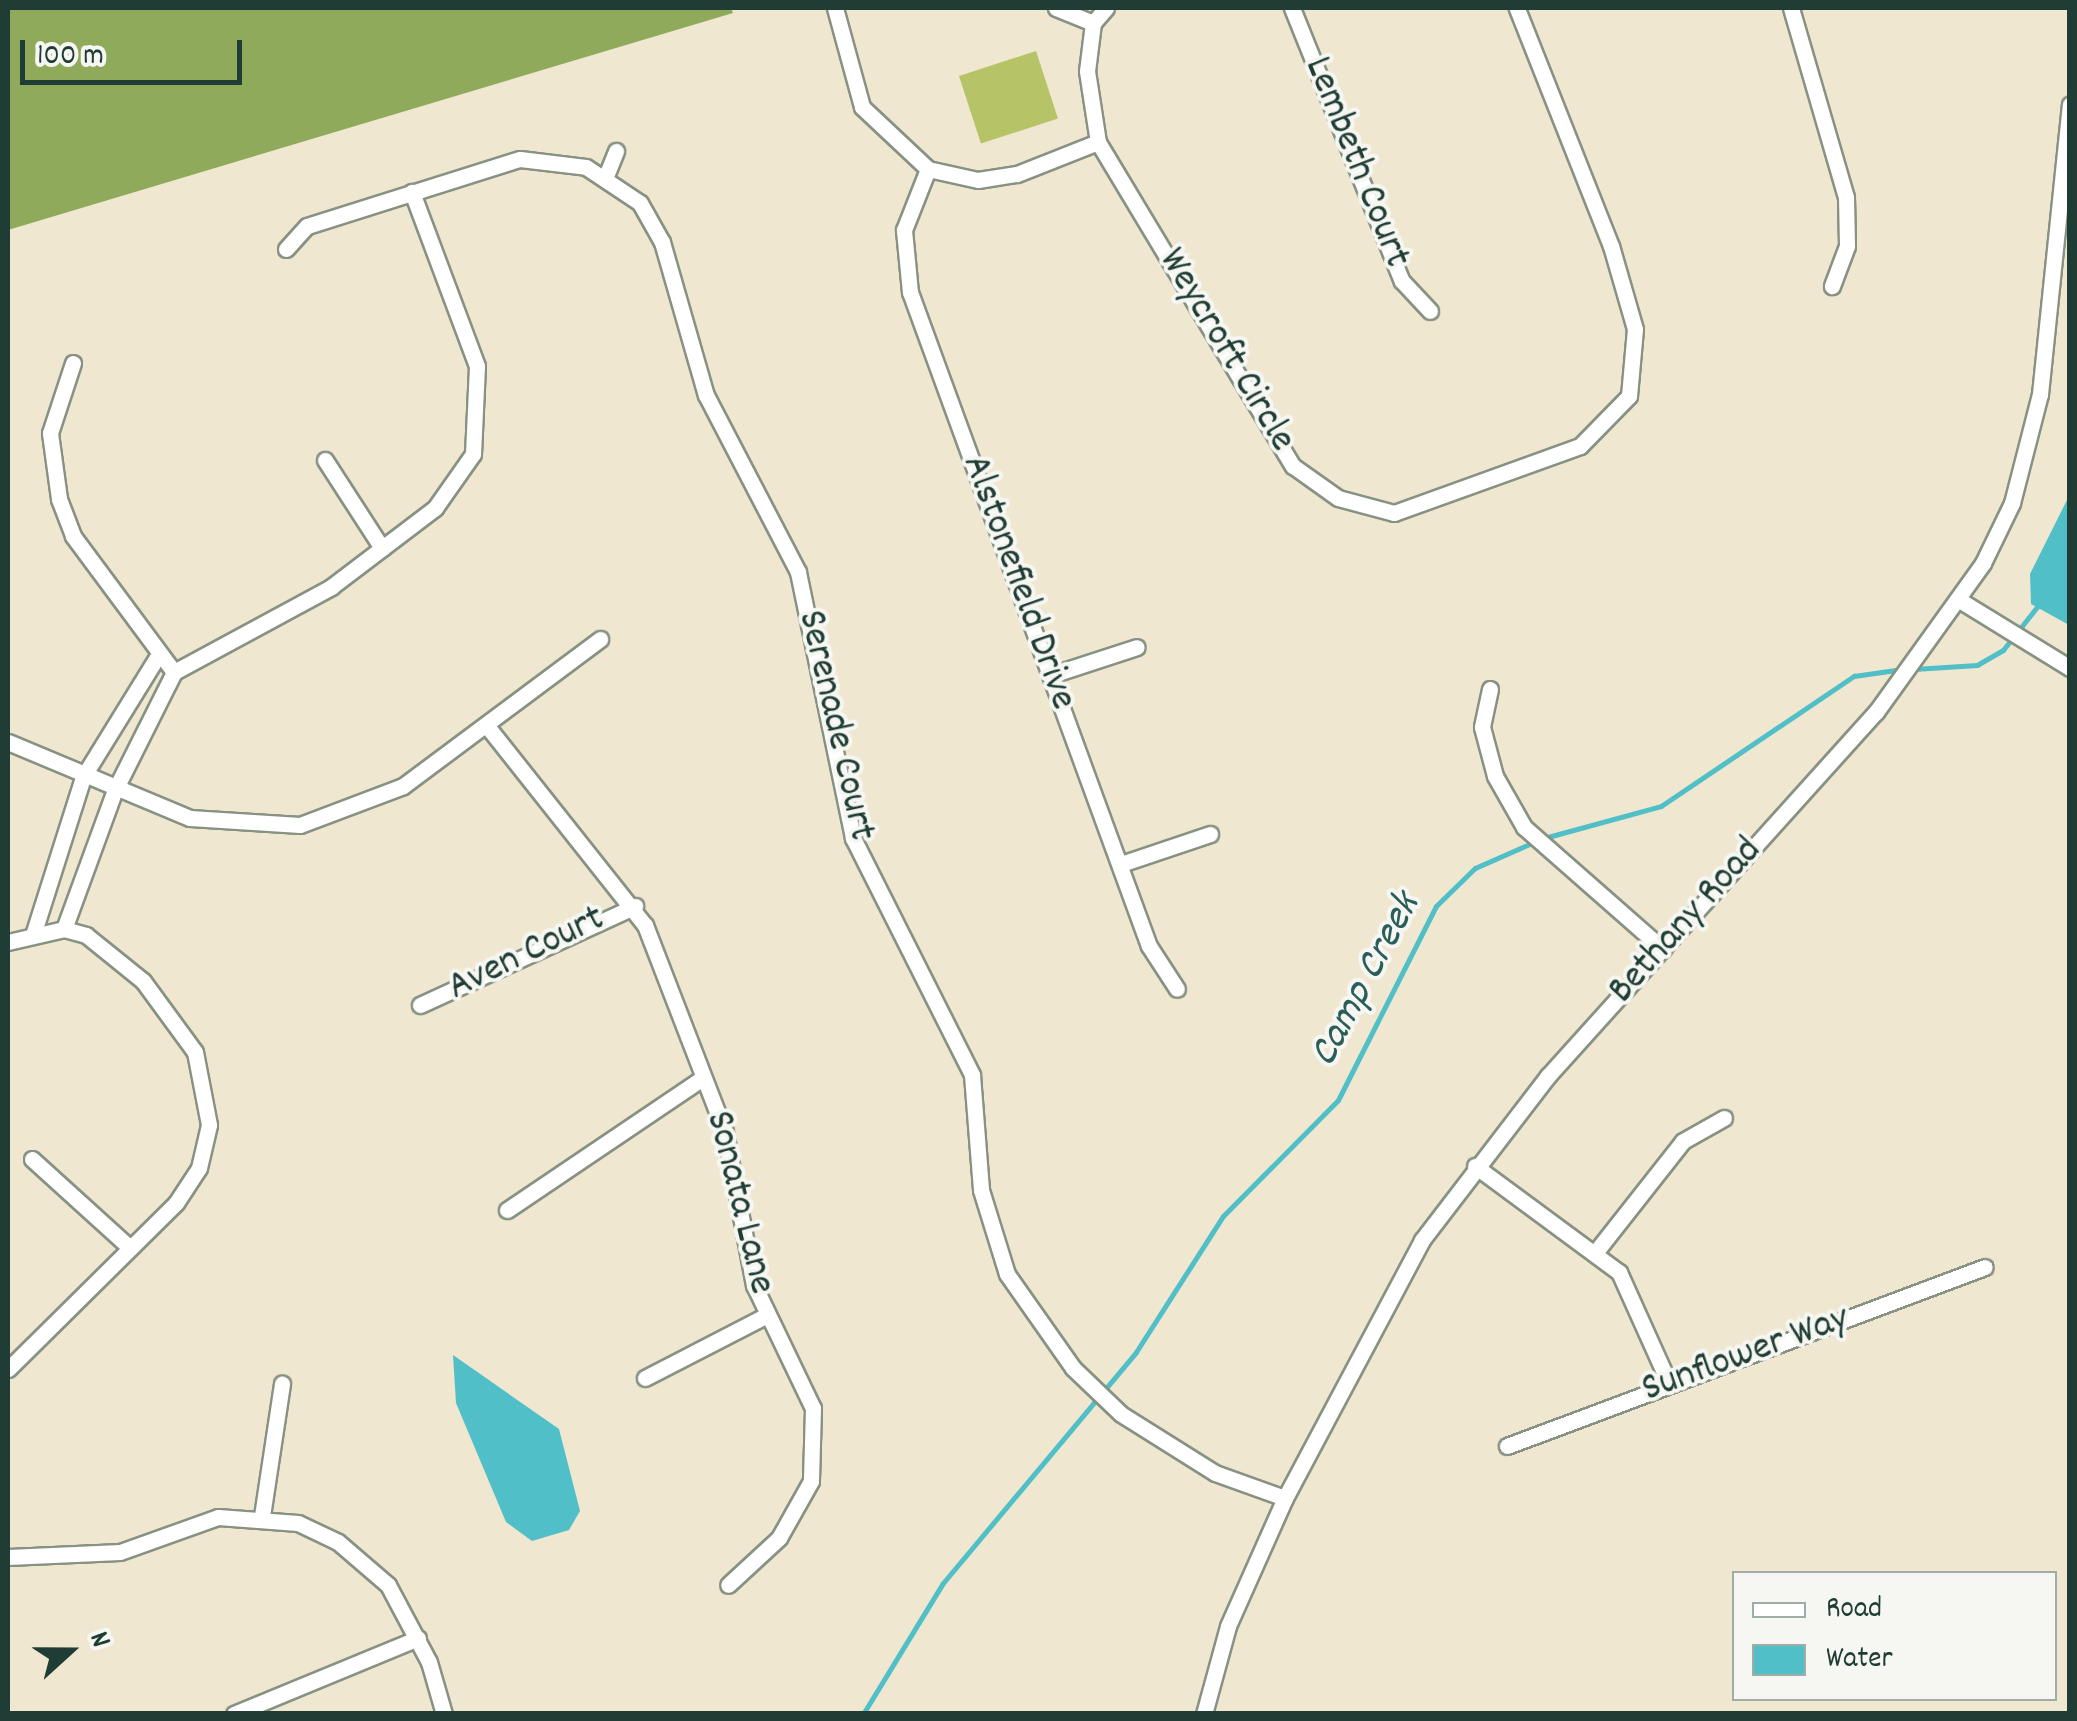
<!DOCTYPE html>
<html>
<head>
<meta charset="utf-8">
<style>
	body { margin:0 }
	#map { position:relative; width:2077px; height:1721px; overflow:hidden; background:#efe7d0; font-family:Dekko,sans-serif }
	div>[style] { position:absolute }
	.green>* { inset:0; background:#b6c467; transform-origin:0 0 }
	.forest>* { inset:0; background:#90aa5c }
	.water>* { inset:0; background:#51bfc7 }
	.stream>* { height:5px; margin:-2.5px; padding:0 2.5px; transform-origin:2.5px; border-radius:2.5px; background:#51bfc7 }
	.roads { filter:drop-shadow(2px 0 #879282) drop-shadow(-2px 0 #879282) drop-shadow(0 2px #879282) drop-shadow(0 -2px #879282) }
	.minor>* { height:15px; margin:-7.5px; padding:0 7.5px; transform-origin:7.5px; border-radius:7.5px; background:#fff }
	span { translate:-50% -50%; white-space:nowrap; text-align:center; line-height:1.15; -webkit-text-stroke:8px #f6f6f2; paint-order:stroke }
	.street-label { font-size:40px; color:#1f3d34 }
	.water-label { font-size:42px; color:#2c5e59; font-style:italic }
	.frame { position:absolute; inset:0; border:10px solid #1f3d34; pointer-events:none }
	.legend { position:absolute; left:1732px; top:1571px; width:325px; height:130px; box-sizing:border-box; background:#f6f6f2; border:2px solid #a0aca6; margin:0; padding:12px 18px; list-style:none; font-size:30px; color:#1f3d34 }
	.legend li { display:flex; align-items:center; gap:20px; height:50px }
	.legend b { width:50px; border:2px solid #a0aca6 }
	.north { position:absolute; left:20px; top:1601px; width:100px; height:100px; -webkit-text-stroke:8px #f6f6f2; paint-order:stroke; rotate:69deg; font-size:28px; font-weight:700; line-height:40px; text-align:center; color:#1f3d34 }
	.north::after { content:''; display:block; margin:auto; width:35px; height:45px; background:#1f3d34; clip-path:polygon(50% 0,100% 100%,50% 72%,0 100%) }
	.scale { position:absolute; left:20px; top:40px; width:222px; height:45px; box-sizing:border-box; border:5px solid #1f3d34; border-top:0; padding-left:12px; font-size:30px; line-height:35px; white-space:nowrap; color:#1f3d34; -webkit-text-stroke:8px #f6f6f2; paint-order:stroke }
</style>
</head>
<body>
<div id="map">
	<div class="green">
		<i style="left:1036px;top:51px;width:71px;height:81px;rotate:72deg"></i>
	</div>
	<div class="forest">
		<i style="clip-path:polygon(8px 8px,731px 8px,733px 13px,8px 230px)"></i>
	</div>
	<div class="water">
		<i style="clip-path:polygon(2069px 496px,2069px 625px,2031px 604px,2030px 574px)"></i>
		<i style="clip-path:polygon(453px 1355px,559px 1429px,580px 1511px,569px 1530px,532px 1541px,506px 1522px,456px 1403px)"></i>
	</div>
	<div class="stream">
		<i style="left:1914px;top:669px;width:63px;rotate:-3.6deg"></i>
		<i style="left:1977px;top:665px;width:30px;rotate:-30deg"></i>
		<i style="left:2003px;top:650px;width:60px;rotate:-51.8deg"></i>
		<i style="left:1544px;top:838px;width:121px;rotate:-15.3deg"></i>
		<i style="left:1661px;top:806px;width:233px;rotate:-34deg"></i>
		<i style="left:1854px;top:676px;width:49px;rotate:-8.1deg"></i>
		<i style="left:863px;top:1714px;width:153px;rotate:-58.6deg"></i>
		<i style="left:943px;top:1583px;width:301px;rotate:-50.1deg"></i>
		<i style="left:1136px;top:1352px;width:161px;rotate:-57.4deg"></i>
		<i style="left:1223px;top:1216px;width:163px;rotate:-45.2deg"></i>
		<i style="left:1338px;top:1100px;width:217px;rotate:-63.2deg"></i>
		<i style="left:1436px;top:906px;width:54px;rotate:-44.3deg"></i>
		<i style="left:1475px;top:868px;width:64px;rotate:-23.8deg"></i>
	</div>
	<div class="roads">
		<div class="minor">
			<i style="left:835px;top:8px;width:103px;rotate:74.7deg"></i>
			<i style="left:862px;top:107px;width:91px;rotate:43.2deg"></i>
			<i style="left:928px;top:169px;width:51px;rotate:12.4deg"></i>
			<i style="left:978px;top:180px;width:39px;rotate:-9deg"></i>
			<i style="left:1017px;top:174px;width:87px;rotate:-21.6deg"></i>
			<i style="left:1056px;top:8px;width:40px;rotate:22deg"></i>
			<i style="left:1106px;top:8px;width:20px;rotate:131deg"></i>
			<i style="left:1093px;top:23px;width:48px;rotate:97.1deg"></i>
			<i style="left:1087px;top:71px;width:72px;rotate:81.2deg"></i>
			<i style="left:1098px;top:142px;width:378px;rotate:59deg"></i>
			<i style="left:1293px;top:466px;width:55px;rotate:35.4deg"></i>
			<i style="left:1338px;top:498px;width:58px;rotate:15deg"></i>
			<i style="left:1394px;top:513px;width:198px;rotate:-19.8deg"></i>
			<i style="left:1580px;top:446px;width:70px;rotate:-45.6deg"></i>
			<i style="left:1629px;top:396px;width:67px;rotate:-84.9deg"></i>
			<i style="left:1635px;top:329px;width:86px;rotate:-106.1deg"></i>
			<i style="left:1611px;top:246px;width:256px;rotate:-111.6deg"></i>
			<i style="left:1292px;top:8px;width:294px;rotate:68.1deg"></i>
			<i style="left:1402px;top:281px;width:41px;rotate:47deg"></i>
			<i style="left:1791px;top:8px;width:197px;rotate:73.8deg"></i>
			<i style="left:1846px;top:197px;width:49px;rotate:88.8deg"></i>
			<i style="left:1847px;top:246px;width:43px;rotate:110.6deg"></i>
			<i style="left:928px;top:169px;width:66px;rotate:111.5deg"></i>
			<i style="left:904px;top:230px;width:62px;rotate:84.5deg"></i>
			<i style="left:910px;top:292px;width:696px;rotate:69.93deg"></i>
			<i style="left:1149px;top:946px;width:51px;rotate:56.9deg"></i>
			<i style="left:606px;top:176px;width:27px;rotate:-68deg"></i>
			<i style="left:286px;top:249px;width:31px;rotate:-48deg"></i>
			<i style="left:307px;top:226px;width:223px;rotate:-17.5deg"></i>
			<i style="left:520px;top:159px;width:66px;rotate:6.9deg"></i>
			<i style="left:586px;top:167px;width:65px;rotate:33.7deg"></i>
			<i style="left:640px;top:203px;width:45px;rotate:60.6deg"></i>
			<i style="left:662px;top:242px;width:159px;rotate:74deg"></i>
			<i style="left:706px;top:395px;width:199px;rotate:62.5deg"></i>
			<i style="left:798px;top:572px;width:272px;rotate:78.3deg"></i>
			<i style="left:853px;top:838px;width:265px;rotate:63.3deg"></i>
			<i style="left:972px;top:1075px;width:115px;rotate:85.5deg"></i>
			<i style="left:981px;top:1190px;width:88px;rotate:72.8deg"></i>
			<i style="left:1007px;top:1274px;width:115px;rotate:54.9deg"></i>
			<i style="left:1073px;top:1368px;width:66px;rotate:43.8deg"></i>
			<i style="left:1121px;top:1414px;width:111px;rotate:32.1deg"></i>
			<i style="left:1215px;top:1473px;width:74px;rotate:19.7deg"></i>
			<i style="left:73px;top:363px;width:74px;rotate:108.2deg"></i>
			<i style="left:50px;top:433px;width:67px;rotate:82.2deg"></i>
			<i style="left:59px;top:499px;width:40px;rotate:69deg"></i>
			<i style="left:73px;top:536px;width:169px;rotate:53.4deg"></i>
			<i style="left:325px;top:460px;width:105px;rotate:57.1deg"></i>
			<i style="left:1961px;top:601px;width:128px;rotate:31.6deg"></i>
			<i style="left:1051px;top:675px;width:90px;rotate:-18deg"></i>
			<i style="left:1490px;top:689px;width:39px;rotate:102deg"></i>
			<i style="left:1482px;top:727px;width:51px;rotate:75.1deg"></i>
			<i style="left:1495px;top:776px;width:59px;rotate:60.4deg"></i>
			<i style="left:1524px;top:827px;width:185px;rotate:41.3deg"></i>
			<i style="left:487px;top:726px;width:254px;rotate:51.6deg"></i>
			<i style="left:645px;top:925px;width:222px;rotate:68.9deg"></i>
			<i style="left:725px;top:1132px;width:156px;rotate:79.3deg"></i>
			<i style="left:754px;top:1285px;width:136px;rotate:64.4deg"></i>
			<i style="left:813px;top:1408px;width:73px;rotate:91.6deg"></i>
			<i style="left:811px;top:1481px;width:65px;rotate:119.3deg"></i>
			<i style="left:779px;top:1538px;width:69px;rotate:137.3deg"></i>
			<i style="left:8px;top:742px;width:197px;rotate:22.7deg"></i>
			<i style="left:190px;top:818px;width:110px;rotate:3.6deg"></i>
			<i style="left:300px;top:825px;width:110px;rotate:-20.7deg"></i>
			<i style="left:403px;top:786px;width:246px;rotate:-36.7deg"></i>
			<i style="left:1121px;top:864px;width:94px;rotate:-18.6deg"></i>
			<i style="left:64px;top:929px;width:148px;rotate:-69.9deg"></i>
			<i style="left:115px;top:790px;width:132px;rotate:-63.4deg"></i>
			<i style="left:174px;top:672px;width:179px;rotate:-28.4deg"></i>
			<i style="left:331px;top:587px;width:131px;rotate:-37.2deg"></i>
			<i style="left:435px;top:508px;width:66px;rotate:-54.9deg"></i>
			<i style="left:473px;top:454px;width:88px;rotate:-87.4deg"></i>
			<i style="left:477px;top:366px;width:186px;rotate:-110.5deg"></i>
			<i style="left:33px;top:935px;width:166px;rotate:-72.4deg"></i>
			<i style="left:83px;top:777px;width:139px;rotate:-58.3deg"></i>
			<i style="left:8px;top:942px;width:57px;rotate:-13.1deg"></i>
			<i style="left:64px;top:929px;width:23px;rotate:15deg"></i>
			<i style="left:86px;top:935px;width:73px;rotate:38.9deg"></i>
			<i style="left:143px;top:981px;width:88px;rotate:53.8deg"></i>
			<i style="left:195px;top:1052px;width:74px;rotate:79.1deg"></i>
			<i style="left:209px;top:1125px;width:44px;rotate:103.1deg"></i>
			<i style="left:199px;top:1168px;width:42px;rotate:123.3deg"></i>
			<i style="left:176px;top:1203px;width:236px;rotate:135.3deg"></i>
			<i style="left:420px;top:1005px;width:237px;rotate:-24.7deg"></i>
			<i style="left:32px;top:1159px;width:131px;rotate:42.2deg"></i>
			<i style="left:1475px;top:1166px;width:179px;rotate:36.4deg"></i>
			<i style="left:1619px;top:1272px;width:122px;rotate:65.8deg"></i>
			<i style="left:507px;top:1210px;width:236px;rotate:-34deg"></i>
			<i style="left:1598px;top:1249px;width:137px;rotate:-51.8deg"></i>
			<i style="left:1683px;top:1141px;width:47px;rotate:-29.3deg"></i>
			<i style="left:645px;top:1378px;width:137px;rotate:-27.3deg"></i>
			<i style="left:1507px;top:1446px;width:510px;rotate:-20.53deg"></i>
			<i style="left:262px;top:1516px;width:134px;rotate:-81.4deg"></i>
			<i style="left:8px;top:1557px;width:112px;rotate:-2.6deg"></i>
			<i style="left:120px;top:1552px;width:104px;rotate:-19.7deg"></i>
			<i style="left:218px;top:1517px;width:80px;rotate:4.3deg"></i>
			<i style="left:298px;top:1523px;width:44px;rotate:25.4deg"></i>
			<i style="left:338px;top:1542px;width:66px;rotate:40.7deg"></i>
			<i style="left:388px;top:1585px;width:87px;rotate:62deg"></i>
			<i style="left:429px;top:1662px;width:54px;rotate:73.9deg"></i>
			<i style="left:234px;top:1714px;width:199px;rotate:-22.4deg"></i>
			<i style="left:1204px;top:1714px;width:91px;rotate:-74.7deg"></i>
			<i style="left:1228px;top:1626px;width:140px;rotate:-66deg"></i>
			<i style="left:1285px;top:1498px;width:292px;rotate:-62deg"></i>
			<i style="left:1422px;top:1240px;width:207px;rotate:-52.5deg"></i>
			<i style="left:1548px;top:1076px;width:490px;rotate:-48deg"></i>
			<i style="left:1876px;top:712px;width:183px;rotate:-54.3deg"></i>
			<i style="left:1983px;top:563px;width:67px;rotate:-64.2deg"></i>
			<i style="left:2012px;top:503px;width:113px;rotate:-75.6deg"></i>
			<i style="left:2040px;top:394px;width:291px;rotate:-84.1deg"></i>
		</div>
	</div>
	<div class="street-label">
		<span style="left:1355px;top:163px;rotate:68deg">Lembeth Court</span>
		<span style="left:1225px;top:351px;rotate:59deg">Weycroft Circle</span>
		<span style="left:1017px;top:583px;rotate:70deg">Alstonefield Drive</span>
		<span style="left:834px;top:726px;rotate:77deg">Serenade Court</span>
		<span style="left:1687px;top:922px;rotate:-48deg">Bethany Road</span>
		<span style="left:527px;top:955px;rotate:-26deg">Aven Court</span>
		<span style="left:738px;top:1203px;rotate:76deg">Sonata Lane</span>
		<span style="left:1746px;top:1356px;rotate:-20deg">Sunflower Way</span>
	</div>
	<div class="water-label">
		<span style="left:1367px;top:981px;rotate:-62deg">Camp Creek</span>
	</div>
	<div class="frame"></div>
	<ul class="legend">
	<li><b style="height:12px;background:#fff"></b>Road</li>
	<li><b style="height:28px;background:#51bfc7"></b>Water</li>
	</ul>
	<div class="north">N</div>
	<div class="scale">100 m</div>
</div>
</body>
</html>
